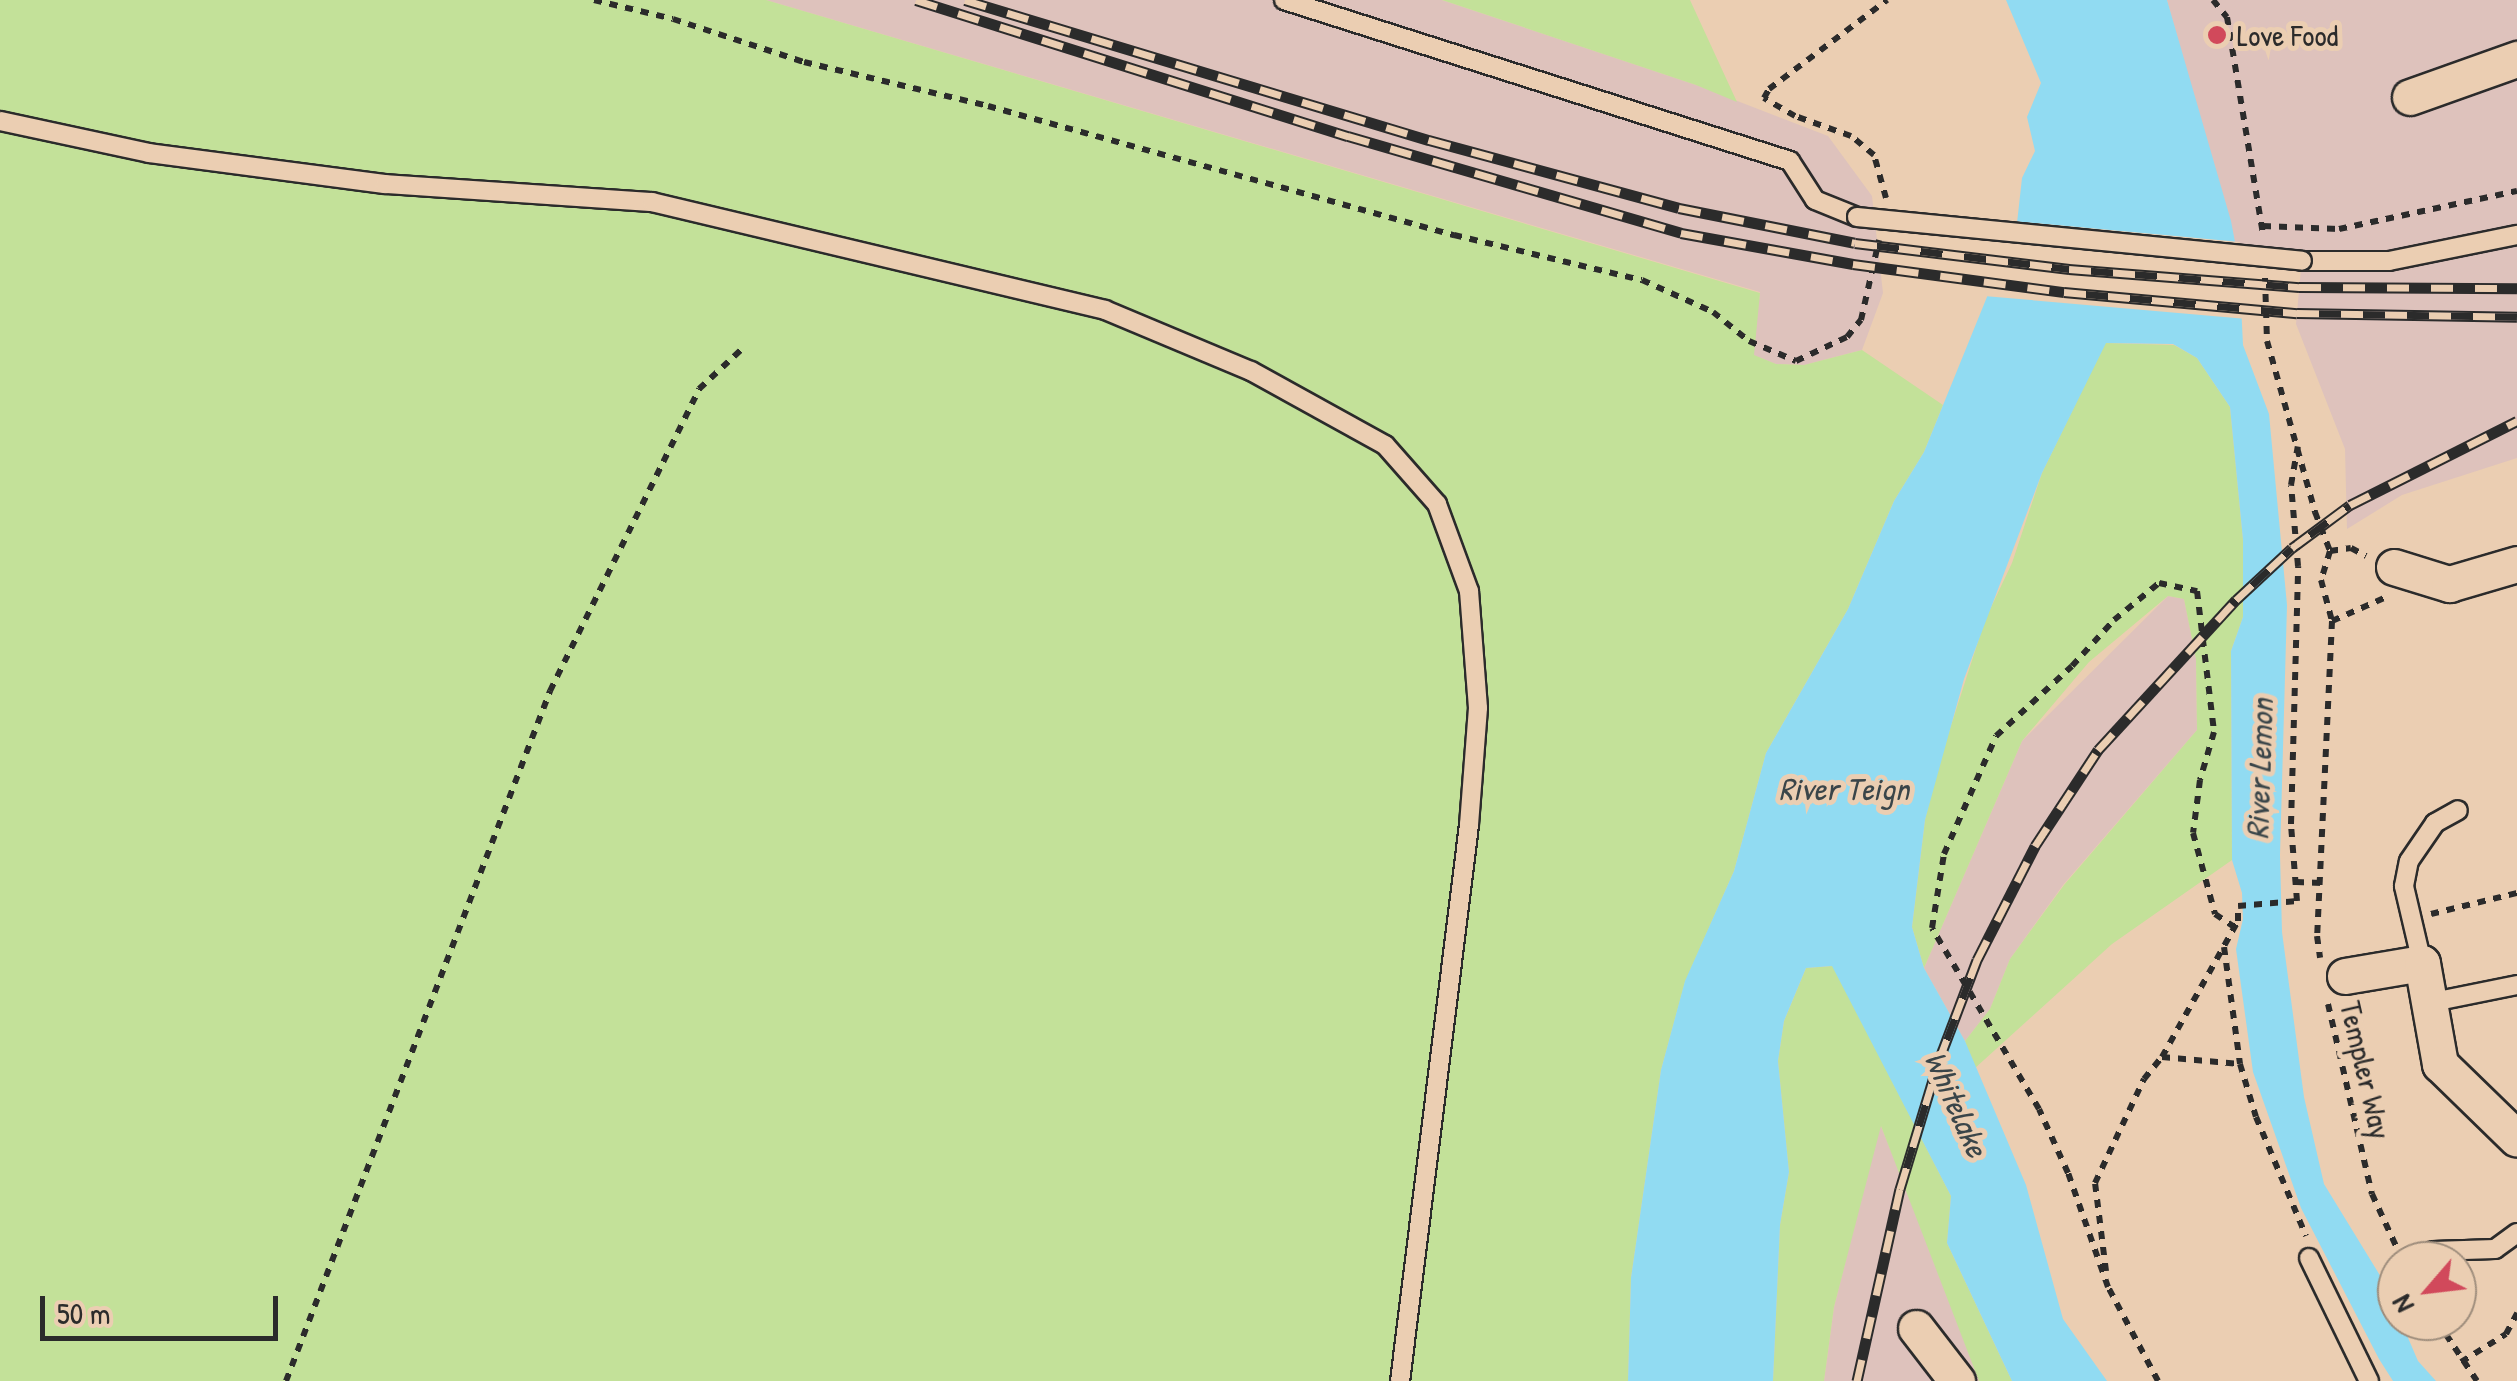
<!DOCTYPE html>
<html>
<head>
<meta charset="utf-8">
<style>
	body { margin:0 }
	#map { position:relative; width:2517px; height:1381px; overflow:hidden; background:#ebceb2; font-family:"Patrick Hand",sans-serif }
	div>[style] { position:absolute }
	.built>* { inset:0; background:#dec2bc }
	.green>* { inset:0; background:#c3e199 }
	.water>* { inset:0; background:#91dbf2 }
	.pier>* { inset:0; background:#ebceb2 }
	.path>* { height:6px; margin-top:-3px; transform-origin:0; background:repeating-linear-gradient(90deg,#2b2b2b 0 8px,transparent 0 16px) }
	.roads { filter:drop-shadow(2px 0 #2b2b2b) drop-shadow(-2px 0 #2b2b2b) drop-shadow(0 2px #2b2b2b) drop-shadow(0 -2px #2b2b2b) }
	.service>* { height:18px; margin:-9px; padding:0 9px; transform-origin:9px; border-radius:9px; background:#ebceb2 }
	.minor>* { height:35px; margin:-17.5px; padding:0 17.5px; transform-origin:17.5px; border-radius:17.5px; background:#ebceb2 }
	.rail>* { height:11px; margin-top:-5.5px; transform-origin:0; background:repeating-linear-gradient(90deg,#ebceb2 0 22px,#2b2b2b 0 44px); box-sizing:border-box; border-block:2px solid #2b2b2b }
	.bridges { filter:drop-shadow(2px 0 #2b2b2b) drop-shadow(-2px 0 #2b2b2b) drop-shadow(0 2px #2b2b2b) drop-shadow(0 -2px #2b2b2b) }
	.service-bridge>* { height:18px; margin:-9px; padding:0 9px; transform-origin:9px; border-radius:9px; background:#ebceb2 }
	.dots>* { width:28px; height:28px; translate:-50% -50%; box-sizing:border-box; border:5px solid #ebceb2; border-radius:50% }
	span { translate:-50% -50%; white-space:nowrap; text-align:center; line-height:1.15; -webkit-text-stroke:10px #ebceb2; paint-order:stroke }
	.poi-label { font-size:30px; color:#2b2b2b }
	.left { translate:0 -50%; text-align:left }
	.street-label { font-size:30px; color:#2b2b2b }
	.water-label { font-size:32px; color:#3a4549; font-style:italic }
	.north { position:absolute; left:2377px; top:1241px; width:100px; height:100px; box-sizing:border-box; background:#ebceb2; border:2px solid #9e8d7c; border-radius:50%; rotate:242deg; font-size:28px; font-weight:700; line-height:40px; text-align:center; color:#2b2b2b }
	.north::after { content:''; display:block; margin:auto; width:35px; height:45px; background:#d1495b; clip-path:polygon(50% 0,100% 100%,50% 72%,0 100%) }
	.scale { position:absolute; left:40px; top:1296px; width:238px; height:45px; box-sizing:border-box; border:5px solid #2b2b2b; border-top:0; padding-left:12px; font-size:30px; line-height:35px; white-space:nowrap; color:#2b2b2b; -webkit-text-stroke:8px #ebceb2; paint-order:stroke }
</style>
</head>
<body>
<div id="map">
	<div class="built">
		<i style="clip-path:polygon(766px 0,1442px 0,1696px 85px,1828px 136px,1872px 196px,1883px 293px,1862px 350px,1804px 365px,1776px 364px,1753px 355px,1760px 292px)"></i>
		<i style="clip-path:polygon(2167px 0,2517px 0,2517px 458px,2402px 495px,2347px 529px,2345px 449px,2296px 324px,2301px 268px,2239px 263px)"></i>
		<i style="clip-path:polygon(2168px 596px,2184px 599px,2196px 659px,2197px 730px,2063px 885px,2010px 959px,1990px 1009px,1965px 1041px,1924px 968px,2022px 741px)"></i>
		<i style="clip-path:polygon(1880px 1124px,1925px 1234px,1979px 1381px,1824px 1381px,1834px 1307px)"></i>
	</div>
	<div class="green">
		<i style="clip-path:polygon(0 0,766px 0,1760px 293px,1754px 355px,1776px 364px,1804px 365px,1862px 350px,1943px 405px,1924px 452px,1894px 501px,1848px 609px,1766px 753px,1734px 871px,1685px 982px,1661px 1070px,1631px 1278px,1628px 1381px,0 1381px)"></i>
		<i style="clip-path:polygon(1442px 0,1690px 0,1737px 102px,1696px 85px)"></i>
		<i style="clip-path:polygon(2105px 343px,2174px 345px,2197px 358px,2230px 407px,2243px 540px,2243px 617px,2231px 651px,2232px 860px,2112px 944px,1974px 1069px,1965px 1041px,1990px 1009px,2010px 959px,2064px 885px,2197px 730px,2196px 659px,2184px 599px,2168px 596px,2089px 662px,2022px 741px,1924px 968px,1912px 927px,1925px 820px,1937px 769px,1985px 620px,2012px 563px,2042px 473px)"></i>
		<i style="clip-path:polygon(1833px 966px,1951px 1196px,1947px 1243px,2012px 1381px,1979px 1381px,1881px 1126px,1834px 1307px,1824px 1381px,1773px 1381px,1780px 1225px,1789px 1172px,1778px 1061px,1784px 1021px,1806px 968px)"></i>
	</div>
	<div class="water">
		<i style="clip-path:polygon(2006px 0,2167px 0,2231px 221px,2239px 263px,2243px 345px,2269px 414px,2287px 605px,2280px 855px,2282px 932px,2304px 1097px,2324px 1184px,2384px 1282px,2418px 1361px,2436px 1381px,2393px 1381px,2379px 1359px,2301px 1208px,2253px 1072px,2236px 949px,2243px 919px,2242px 893px,2232px 860px,2231px 651px,2243px 617px,2243px 540px,2230px 407px,2197px 358px,2173px 344px,2106px 343px,2042px 473px,1964px 679px,1925px 820px,1912px 927px,1924px 968px,1965px 1041px,2026px 1185px,2063px 1319px,2107px 1381px,2012px 1381px,1947px 1243px,1951px 1196px,1832px 966px,1806px 968px,1784px 1021px,1778px 1061px,1789px 1172px,1780px 1225px,1773px 1381px,1628px 1381px,1631px 1278px,1661px 1070px,1685px 981px,1734px 871px,1766px 753px,1848px 609px,1894px 501px,1924px 452px,2017px 223px,2022px 178px,2035px 151px,2027px 117px,2041px 83px)"></i>
	</div>
	<div class="pier">
		<i style="clip-path:polygon(2012px 221px,2240px 242px,2247px 319px,1984px 296px)"></i>
	</div>
	<div class="path">
		<i style="left:594px;top:0;width:81px;rotate:13.5deg"></i>
		<i style="left:673px;top:19px;width:138px;rotate:18.2deg"></i>
		<i style="left:804px;top:62px;width:189px;rotate:13.4deg"></i>
		<i style="left:988px;top:106px;width:484px;rotate:15.5deg"></i>
		<i style="left:1454px;top:235px;width:193px;rotate:13.5deg"></i>
		<i style="left:1642px;top:280px;width:78px;rotate:24.3deg"></i>
		<i style="left:1713px;top:312px;width:46px;rotate:38.9deg"></i>
		<i style="left:1749px;top:341px;width:51px;rotate:23.1deg"></i>
		<i style="left:1796px;top:361px;width:56px;rotate:-25.2deg"></i>
		<i style="left:1847px;top:337px;width:22px;rotate:-51deg"></i>
		<i style="left:1861px;top:320px;width:82px;rotate:-77.3deg"></i>
		<i style="left:2213px;top:0;width:22px;rotate:51deg"></i>
		<i style="left:2227px;top:17px;width:221px;rotate:80.6deg"></i>
		<i style="left:1886px;top:198px;width:45px;rotate:-105.6deg"></i>
		<i style="left:1874px;top:155px;width:30px;rotate:-140deg"></i>
		<i style="left:1851px;top:136px;width:59px;rotate:-160.3deg"></i>
		<i style="left:1795px;top:116px;width:36px;rotate:-150deg"></i>
		<i style="left:1764px;top:98px;width:10px;rotate:-61deg"></i>
		<i style="left:1769px;top:89px;width:148px;rotate:-37deg"></i>
		<i style="left:2263px;top:226px;width:76px;rotate:2.3deg"></i>
		<i style="left:2339px;top:229px;width:182px;rotate:-12.1deg"></i>
		<i style="left:2265px;top:278px;width:63px;rotate:88.2deg"></i>
		<i style="left:2267px;top:341px;width:178px;rotate:74.3deg"></i>
		<i style="left:2315px;top:512px;width:42px;rotate:69deg"></i>
		<i style="left:2330px;top:551px;width:30px;rotate:107deg"></i>
		<i style="left:2321px;top:580px;width:42px;rotate:75deg"></i>
		<i style="left:2332px;top:621px;width:315px;rotate:92.7deg"></i>
		<i style="left:2317px;top:936px;width:22px;rotate:82deg"></i>
		<i style="left:2330px;top:551px;width:21px;rotate:-8deg"></i>
		<i style="left:2351px;top:548px;width:17px;rotate:28deg"></i>
		<i style="left:2332px;top:621px;width:57px;rotate:-23.9deg"></i>
		<i style="left:2296px;top:882px;width:26px;rotate:2deg"></i>
		<i style="left:2431px;top:914px;width:89px;rotate:-13.7deg"></i>
		<i style="left:2224px;top:947px;width:118px;rotate:82.2deg"></i>
		<i style="left:2240px;top:1064px;width:55px;rotate:73.2deg"></i>
		<i style="left:2256px;top:1117px;width:129px;rotate:67.2deg"></i>
		<i style="left:2328px;top:1004px;width:195px;rotate:77deg"></i>
		<i style="left:2372px;top:1194px;width:74px;rotate:65.2deg"></i>
		<i style="left:2162px;top:1057px;width:78px;rotate:5.1deg"></i>
		<i style="left:2106px;top:1271px;width:89px;rotate:-97.1deg"></i>
		<i style="left:2095px;top:1183px;width:115px;rotate:-64.8deg"></i>
		<i style="left:2144px;top:1079px;width:28px;rotate:-51deg"></i>
		<i style="left:2162px;top:1057px;width:156px;rotate:-60.8deg"></i>
		<i style="left:2238px;top:921px;width:15px;rotate:-90deg"></i>
		<i style="left:2238px;top:906px;width:59px;rotate:-4.8deg"></i>
		<i style="left:2297px;top:901px;width:77px;rotate:-94.5deg"></i>
		<i style="left:2291px;top:824px;width:258px;rotate:-88.4deg"></i>
		<i style="left:2298px;top:566px;width:81px;rotate:-94.9deg"></i>
		<i style="left:2291px;top:485px;width:39px;rotate:-80deg"></i>
		<i style="left:2437px;top:1321px;width:72px;rotate:56.3deg"></i>
		<i style="left:2461px;top:1362px;width:53px;rotate:-31.9deg"></i>
		<i style="left:2506px;top:1334px;width:24px;rotate:-62deg"></i>
		<i style="left:286px;top:1381px;width:739px;rotate:-69.06deg"></i>
		<i style="left:550px;top:691px;width:337px;rotate:-63.7deg"></i>
		<i style="left:699px;top:389px;width:62px;rotate:-43deg"></i>
		<i style="left:2158px;top:1381px;width:106px;rotate:-118deg"></i>
		<i style="left:2108px;top:1287px;width:121px;rotate:-109.3deg"></i>
		<i style="left:2068px;top:1173px;width:70px;rotate:-114.4deg"></i>
		<i style="left:2039px;top:1109px;width:210px;rotate:-120.6deg"></i>
		<i style="left:1932px;top:928px;width:75px;rotate:-80.8deg"></i>
		<i style="left:1944px;top:854px;width:129px;rotate:-66.2deg"></i>
		<i style="left:1996px;top:736px;width:103px;rotate:-42.6deg"></i>
		<i style="left:2072px;top:666px;width:62px;rotate:-47.6deg"></i>
		<i style="left:2114px;top:620px;width:58px;rotate:-39.4deg"></i>
		<i style="left:2159px;top:583px;width:39px;rotate:12deg"></i>
		<i style="left:2197px;top:591px;width:142px;rotate:83.1deg"></i>
		<i style="left:2214px;top:732px;width:50px;rotate:106.3deg"></i>
		<i style="left:2200px;top:780px;width:53px;rotate:97.5deg"></i>
		<i style="left:2193px;top:833px;width:84px;rotate:74.8deg"></i>
		<i style="left:2215px;top:914px;width:22px;rotate:34deg"></i>
	</div>
	<div class="roads">
		<div class="service">
			<i style="left:1284px;top:0;width:531px;rotate:17.65deg"></i>
			<i style="left:1790px;top:161px;width:46px;rotate:57.3deg"></i>
			<i style="left:1815px;top:200px;width:45px;rotate:22deg"></i>
			<i style="left:0;top:121px;width:152px;rotate:12.1deg"></i>
			<i style="left:149px;top:153px;width:238px;rotate:7.5deg"></i>
			<i style="left:385px;top:184px;width:268px;rotate:3.9deg"></i>
			<i style="left:652px;top:202px;width:466px;rotate:13.4deg"></i>
			<i style="left:1105px;top:310px;width:158px;rotate:22.7deg"></i>
			<i style="left:1251px;top:371px;width:153px;rotate:28.9deg"></i>
			<i style="left:1385px;top:445px;width:79px;rotate:48.6deg"></i>
			<i style="left:1437px;top:504px;width:93px;rotate:69.8deg"></i>
			<i style="left:1469px;top:591px;width:117px;rotate:85.6deg"></i>
			<i style="left:1478px;top:708px;width:117px;rotate:94.4deg"></i>
			<i style="left:1469px;top:825px;width:560px;rotate:97.07deg"></i>
			<i style="left:2302px;top:261px;width:87px"></i>
			<i style="left:2389px;top:261px;width:131px;rotate:-11.5deg"></i>
			<i style="left:2422px;top:963px;width:79px;rotate:-103.2deg"></i>
			<i style="left:2404px;top:886px;width:25px;rotate:-79deg"></i>
			<i style="left:2409px;top:861px;width:46px;rotate:-55.6deg"></i>
			<i style="left:2435px;top:823px;width:26px;rotate:-29deg"></i>
			<i style="left:2428px;top:1003px;width:91px;rotate:-11.4deg"></i>
			<i style="left:2433px;top:1251px;width:62px;rotate:-1.8deg"></i>
			<i style="left:2495px;top:1249px;width:27px;rotate:-36deg"></i>
			<i style="left:2309px;top:1258px;width:137px;rotate:64deg"></i>
		</div>
		<div class="minor">
			<i style="left:2410px;top:97px;width:114px;rotate:-19.6deg"></i>
			<i style="left:2394px;top:567px;width:58px;rotate:17.2deg"></i>
			<i style="left:2449px;top:584px;width:71px;rotate:-16.4deg"></i>
			<i style="left:2345px;top:976px;width:78px;rotate:-9.6deg"></i>
			<i style="left:2422px;top:963px;width:103px;rotate:79.9deg"></i>
			<i style="left:2440px;top:1064px;width:107px;rotate:44.2deg"></i>
			<i style="left:1916px;top:1328px;width:67px;rotate:52.3deg"></i>
		</div>
	</div>
	<div class="rail">
		<i style="left:916px;top:0;width:453px;rotate:17.5deg"></i>
		<i style="left:1348px;top:136px;width:347px;rotate:16.2deg"></i>
		<i style="left:1681px;top:233px;width:175px;rotate:10.2deg"></i>
		<i style="left:1853px;top:264px;width:213px;rotate:7.6deg"></i>
		<i style="left:2064px;top:292px;width:234px;rotate:5.2deg"></i>
		<i style="left:2297px;top:313px;width:220px;rotate:1deg"></i>
		<i style="left:965px;top:0;width:485px;rotate:16.8deg"></i>
		<i style="left:1429px;top:140px;width:259px;rotate:15.2deg"></i>
		<i style="left:1679px;top:208px;width:179px;rotate:11.2deg"></i>
		<i style="left:1855px;top:243px;width:216px;rotate:6.9deg"></i>
		<i style="left:2069px;top:269px;width:231px;rotate:4.5deg"></i>
		<i style="left:2299px;top:287px;width:218px;rotate:0.3deg"></i>
		<i style="left:1857px;top:1381px;width:197px;rotate:-77.4deg"></i>
		<i style="left:1900px;top:1189px;width:135px;rotate:-73.2deg"></i>
		<i style="left:1939px;top:1060px;width:107px;rotate:-69.2deg"></i>
		<i style="left:1977px;top:960px;width:128px;rotate:-63deg"></i>
		<i style="left:2035px;top:846px;width:115px;rotate:-56.7deg"></i>
		<i style="left:2098px;top:750px;width:204px;rotate:-47.4deg"></i>
		<i style="left:2236px;top:600px;width:76px;rotate:-42.9deg"></i>
		<i style="left:2292px;top:548px;width:72px;rotate:-36.6deg"></i>
		<i style="left:2350px;top:505px;width:187px;rotate:-26.7deg"></i>
	</div>
	<div class="bridges">
		<div class="service-bridge">
			<i style="left:1857px;top:217px;width:447px;rotate:5.6deg"></i>
		</div>
	</div>
	<div class="dots">
		<i style="left:2217px;top:35px;background:#d1495b"></i>
	</div>
	<div class="poi-label">
		<span class="left" style="left:2237px;top:35px">Love Food</span>
	</div>
	<div class="street-label">
		<span style="left:2366px;top:1070px;rotate:77deg">Templer Way</span>
	</div>
	<div class="water-label">
		<span style="left:2260px;top:769px;rotate:-88deg">River Lemon</span>
		<span style="left:1844px;top:789px">River Teign</span>
		<span style="left:1956px;top:1104px;rotate:66deg">Whitelake</span>
	</div>
	<div class="north">N</div>
	<div class="scale">50 m</div>
</div>
</body>
</html>
